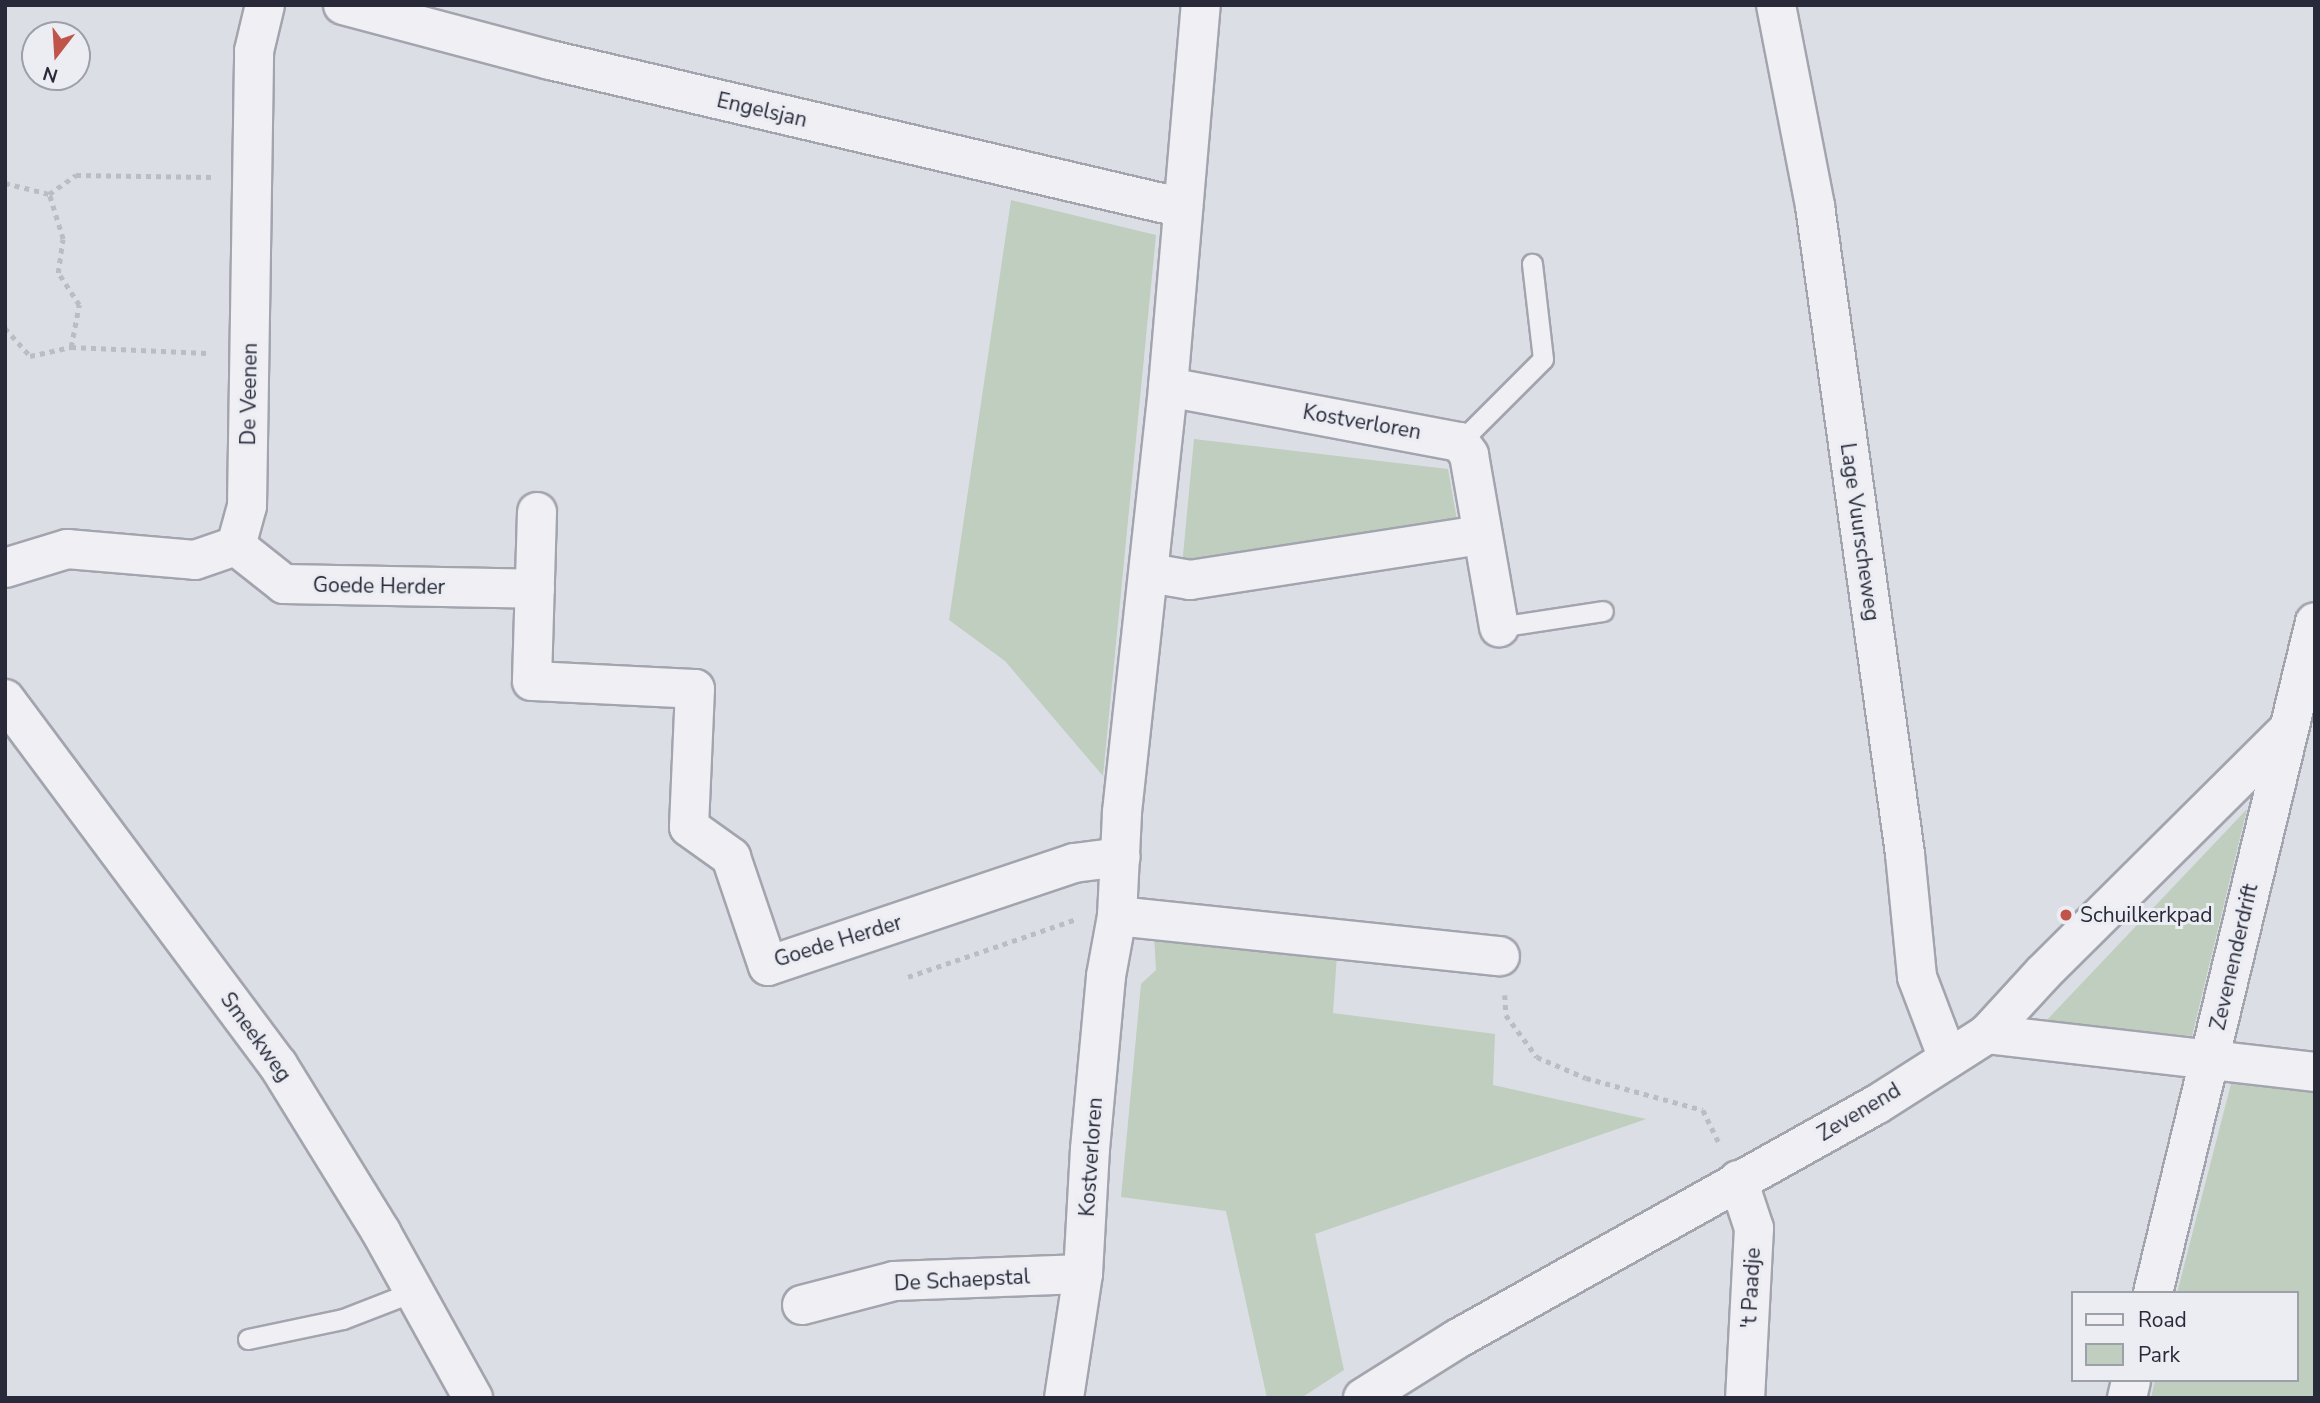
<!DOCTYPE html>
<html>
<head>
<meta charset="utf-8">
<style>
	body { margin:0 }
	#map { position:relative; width:2320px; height:1403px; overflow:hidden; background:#dcdee5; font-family:"Nunito Sans",sans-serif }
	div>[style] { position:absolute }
	.green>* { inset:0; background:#bfcebe }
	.path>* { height:4.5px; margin-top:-2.25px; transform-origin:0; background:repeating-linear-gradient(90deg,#bbbcc4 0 5px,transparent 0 10px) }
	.roads { filter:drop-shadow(2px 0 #a2a4ae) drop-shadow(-2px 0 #a2a4ae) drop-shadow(0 2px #a2a4ae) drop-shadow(0 -2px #a2a4ae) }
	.service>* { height:19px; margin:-9.5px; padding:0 9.5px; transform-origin:9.5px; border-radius:9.5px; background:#efeff4 }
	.minor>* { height:38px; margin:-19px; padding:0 19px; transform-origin:19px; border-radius:19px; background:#efeff4 }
	.dots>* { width:19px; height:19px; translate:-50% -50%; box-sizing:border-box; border:4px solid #ebedf3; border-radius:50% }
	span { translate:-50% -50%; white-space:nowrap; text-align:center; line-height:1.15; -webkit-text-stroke:6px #ebedf3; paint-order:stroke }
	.street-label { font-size:21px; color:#282a3a }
	.poi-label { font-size:21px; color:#282a3a }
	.left { translate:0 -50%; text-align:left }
	.frame { position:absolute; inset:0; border:7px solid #282a3a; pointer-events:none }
	.legend { position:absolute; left:2071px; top:1291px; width:228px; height:91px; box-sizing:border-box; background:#ebedf3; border:2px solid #9d9fa9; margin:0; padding:9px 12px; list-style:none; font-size:21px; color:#282a3a }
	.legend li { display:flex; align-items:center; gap:14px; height:35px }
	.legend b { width:35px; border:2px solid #9d9fa9 }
	.north { position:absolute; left:21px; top:21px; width:70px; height:70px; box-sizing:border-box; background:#ebedf3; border:2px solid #9d9fa9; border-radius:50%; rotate:197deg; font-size:19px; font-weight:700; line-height:28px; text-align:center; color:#282a3a }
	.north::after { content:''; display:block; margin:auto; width:24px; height:32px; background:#c0544b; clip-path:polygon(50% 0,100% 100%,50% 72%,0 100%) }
</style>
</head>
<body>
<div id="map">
	<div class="green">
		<i style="clip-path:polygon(1011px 200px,1156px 235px,1103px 776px,1005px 661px,949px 620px)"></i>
		<i style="clip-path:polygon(1194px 439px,1448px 469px,1458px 526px,1182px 566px)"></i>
		<i style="clip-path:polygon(2247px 809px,2192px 1036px,2045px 1022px)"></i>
		<i style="clip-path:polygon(1154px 934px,1337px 955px,1333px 1013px,1495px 1034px,1493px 1085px,1646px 1119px,1315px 1234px,1344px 1370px,1301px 1398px,1267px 1398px,1226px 1211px,1121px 1197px,1141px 984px,1156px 970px)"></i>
		<i style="clip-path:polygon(2232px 1080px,2315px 1090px,2315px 1398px,2151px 1398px,2155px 1380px,2297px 1380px,2297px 1293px,2177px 1293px)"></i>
	</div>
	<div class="path">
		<i style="left:5px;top:183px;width:45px;rotate:14deg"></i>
		<i style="left:5px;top:328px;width:38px;rotate:48deg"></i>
		<i style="left:30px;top:356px;width:42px;rotate:-12.4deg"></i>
		<i style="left:71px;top:347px;width:136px;rotate:2.5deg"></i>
		<i style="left:71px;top:347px;width:43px;rotate:-79.2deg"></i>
		<i style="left:79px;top:305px;width:38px;rotate:-123deg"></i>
		<i style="left:58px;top:273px;width:34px;rotate:-82deg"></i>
		<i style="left:63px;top:239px;width:47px;rotate:-107.3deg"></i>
		<i style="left:49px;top:194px;width:33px;rotate:-35deg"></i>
		<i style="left:76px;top:175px;width:136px;rotate:0.8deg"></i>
		<i style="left:908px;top:977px;width:176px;rotate:-19deg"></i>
		<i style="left:1505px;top:995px;width:20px;rotate:87deg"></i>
		<i style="left:1506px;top:1015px;width:52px;rotate:53.6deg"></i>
		<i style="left:1537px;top:1057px;width:53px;rotate:23.2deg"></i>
		<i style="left:1586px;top:1078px;width:121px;rotate:15.3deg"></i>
		<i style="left:1703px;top:1110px;width:39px;rotate:64deg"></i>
	</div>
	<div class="roads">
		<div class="service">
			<i style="left:1460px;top:442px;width:117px;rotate:-45deg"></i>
			<i style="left:1543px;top:359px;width:96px;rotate:-96.6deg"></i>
			<i style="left:1499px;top:627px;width:105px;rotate:-8.7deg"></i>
			<i style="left:248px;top:1339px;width:97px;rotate:-11.9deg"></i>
			<i style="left:343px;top:1319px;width:77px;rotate:-21.3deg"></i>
		</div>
		<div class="minor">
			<i style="left:343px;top:5px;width:214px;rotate:14.9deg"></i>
			<i style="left:550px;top:60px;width:650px;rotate:13.16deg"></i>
			<i style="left:1776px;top:5px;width:205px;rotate:79deg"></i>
			<i style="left:1815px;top:206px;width:654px;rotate:82.09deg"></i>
			<i style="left:1905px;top:854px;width:124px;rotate:84.4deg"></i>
			<i style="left:1917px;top:977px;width:85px;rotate:69.2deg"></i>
			<i style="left:1168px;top:387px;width:297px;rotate:10.7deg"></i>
			<i style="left:1460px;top:442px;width:16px;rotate:55deg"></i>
			<i style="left:1469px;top:455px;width:175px;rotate:80.1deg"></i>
			<i style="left:537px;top:512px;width:169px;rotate:91.7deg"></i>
			<i style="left:532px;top:681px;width:163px;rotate:2.8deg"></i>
			<i style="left:695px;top:689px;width:138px;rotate:92.5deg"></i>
			<i style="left:689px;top:827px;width:52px;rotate:35.5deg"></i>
			<i style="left:731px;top:857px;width:115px;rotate:71.3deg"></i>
			<i style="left:768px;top:966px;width:323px;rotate:-18.6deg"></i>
			<i style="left:1074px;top:863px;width:47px;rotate:-7.3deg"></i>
			<i style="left:236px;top:546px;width:61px;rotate:38.4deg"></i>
			<i style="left:284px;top:584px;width:251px;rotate:1.1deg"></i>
			<i style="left:5px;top:568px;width:65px;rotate:-17deg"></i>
			<i style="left:67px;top:549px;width:128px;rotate:4.9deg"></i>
			<i style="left:195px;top:560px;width:43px;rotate:-18.9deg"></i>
			<i style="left:236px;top:546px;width:41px;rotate:-74.6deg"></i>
			<i style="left:247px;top:506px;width:455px;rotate:-89.1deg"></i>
			<i style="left:254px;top:51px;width:47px;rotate:-76.6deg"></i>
			<i style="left:1150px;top:573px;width:41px;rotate:9.9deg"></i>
			<i style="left:1190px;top:580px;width:294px;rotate:-8.8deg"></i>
			<i style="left:5px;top:699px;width:457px;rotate:53.3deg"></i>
			<i style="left:278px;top:1065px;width:196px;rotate:58.3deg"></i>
			<i style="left:381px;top:1232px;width:190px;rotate:61deg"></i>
			<i style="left:1117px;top:916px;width:385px;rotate:6deg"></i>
			<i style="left:1987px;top:1034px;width:330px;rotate:6.6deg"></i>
			<i style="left:1738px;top:1180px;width:51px;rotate:71.6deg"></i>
			<i style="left:1754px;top:1228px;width:170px;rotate:93deg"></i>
			<i style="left:2153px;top:1293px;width:690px;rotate:-76.43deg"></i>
			<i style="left:802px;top:1305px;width:95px;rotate:-14.6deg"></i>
			<i style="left:894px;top:1281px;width:189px;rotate:-2.1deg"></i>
			<i style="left:1064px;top:1398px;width:125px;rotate:-81.3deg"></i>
			<i style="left:1083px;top:1274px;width:125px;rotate:-86.8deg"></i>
			<i style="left:1090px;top:1149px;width:174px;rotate:-84.7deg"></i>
			<i style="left:1106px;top:976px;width:61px;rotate:-79.6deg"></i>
			<i style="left:1117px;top:916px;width:104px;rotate:-87.2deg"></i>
			<i style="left:1122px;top:812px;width:427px;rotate:-83.8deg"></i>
			<i style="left:1168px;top:387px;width:383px;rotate:-85.1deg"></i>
			<i style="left:1363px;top:1398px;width:111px;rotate:-32.1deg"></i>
			<i style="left:1457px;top:1339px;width:480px;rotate:-29.2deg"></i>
			<i style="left:1876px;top:1105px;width:132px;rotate:-32.6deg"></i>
			<i style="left:1987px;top:1034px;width:84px;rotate:-47.4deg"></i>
			<i style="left:2044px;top:972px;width:339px;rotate:-44.8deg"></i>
			<i style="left:2127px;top:1398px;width:18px;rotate:-77deg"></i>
		</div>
	</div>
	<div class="dots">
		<i style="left:2066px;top:915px;background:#c0544b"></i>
	</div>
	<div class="street-label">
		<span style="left:762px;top:110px;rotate:13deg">Engelsjan</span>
		<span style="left:249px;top:394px;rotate:-89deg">De Veenen</span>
		<span style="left:1362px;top:422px;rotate:10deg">Kostverloren</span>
		<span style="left:1860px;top:532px;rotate:82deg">Lage Vuurscheweg</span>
		<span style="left:379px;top:586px;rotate:1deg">Goede Herder</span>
		<span style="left:838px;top:941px;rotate:-17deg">Goede Herder</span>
		<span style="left:2234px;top:957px;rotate:-77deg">Zevenenderdrift</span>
		<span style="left:256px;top:1037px;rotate:54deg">Smeekweg</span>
		<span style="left:1859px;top:1112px;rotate:-31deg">Zevenend</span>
		<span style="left:1091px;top:1157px;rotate:-86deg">Kostverloren</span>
		<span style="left:962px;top:1280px;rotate:-3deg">De Schaepstal</span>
		<span style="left:1751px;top:1288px;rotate:-87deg">'t Paadje</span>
	</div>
	<div class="poi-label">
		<span class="left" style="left:2080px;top:915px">Schuilkerkpad</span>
	</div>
	<div class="frame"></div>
	<ul class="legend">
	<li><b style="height:9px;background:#efeff4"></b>Road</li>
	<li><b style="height:19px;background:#bfcebe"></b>Park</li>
	</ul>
	<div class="north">N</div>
</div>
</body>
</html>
